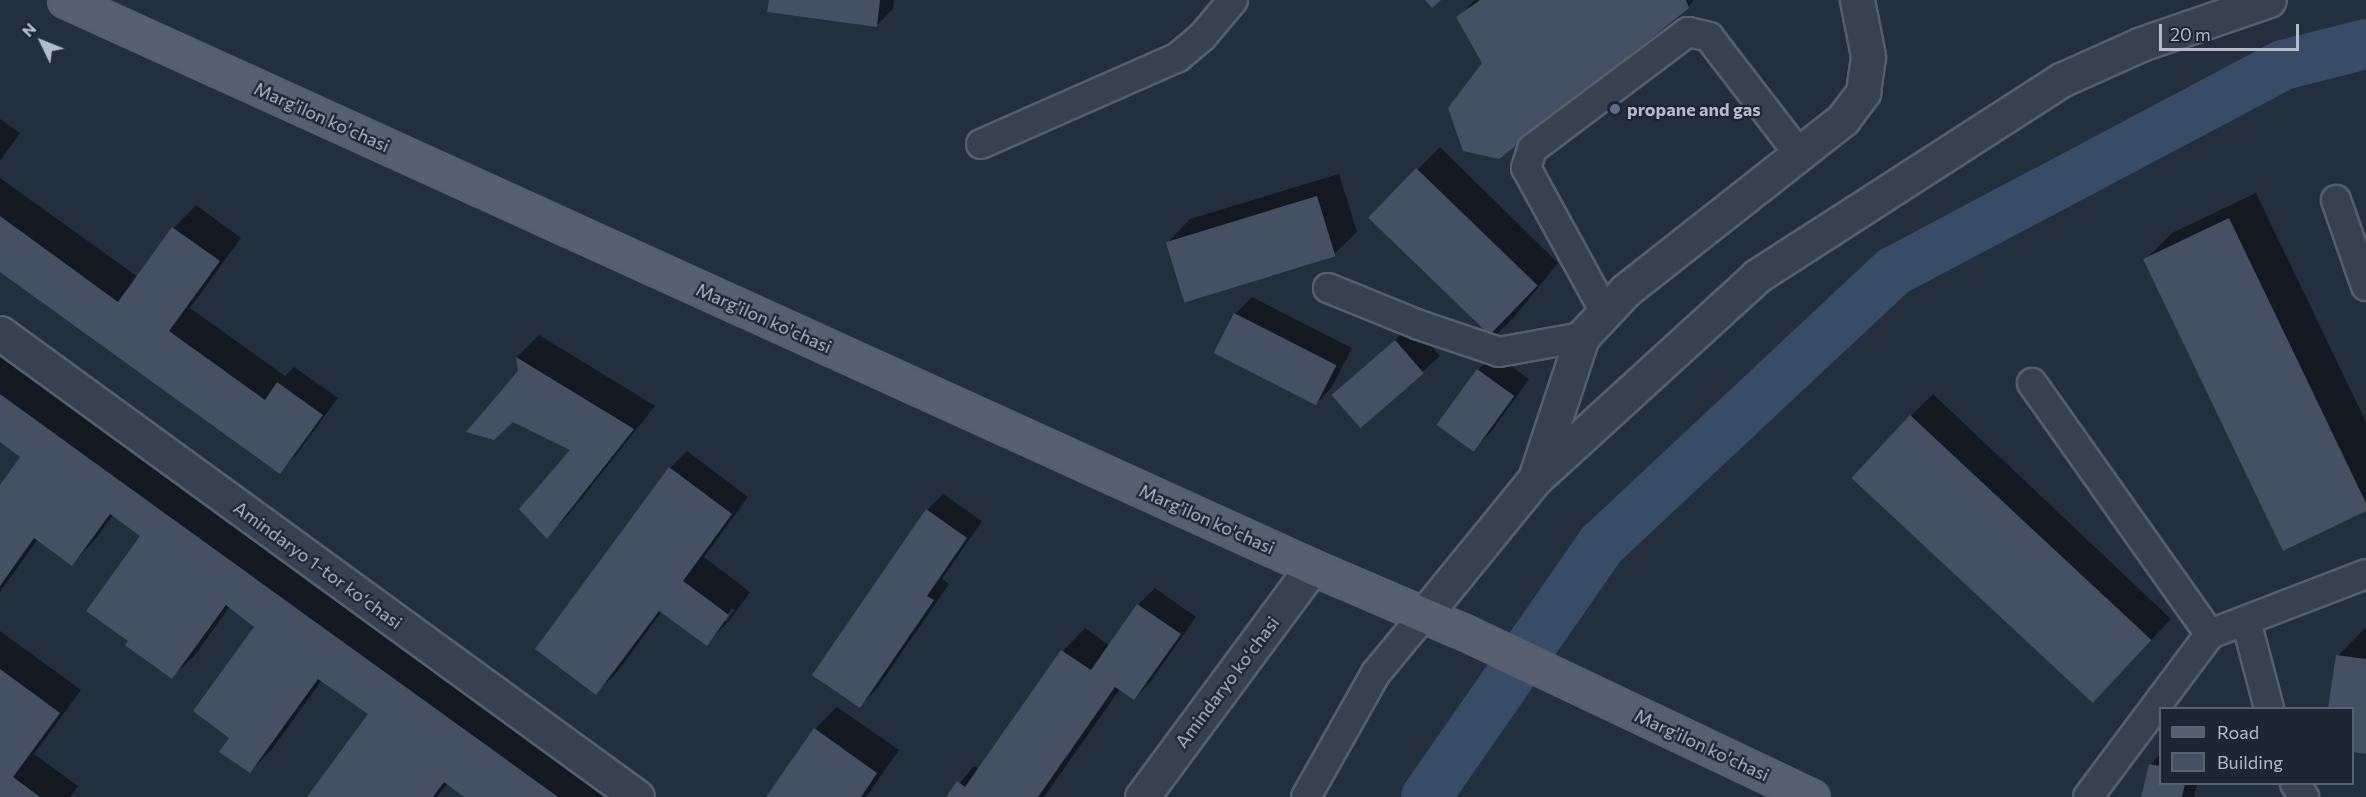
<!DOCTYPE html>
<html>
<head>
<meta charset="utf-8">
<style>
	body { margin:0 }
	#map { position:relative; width:2366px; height:797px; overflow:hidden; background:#242f3e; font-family:Commissioner,sans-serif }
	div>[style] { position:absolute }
	.shadow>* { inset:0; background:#0007 }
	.canal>* { height:50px; margin:-25px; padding:0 25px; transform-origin:25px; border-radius:25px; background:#394c67 }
	.building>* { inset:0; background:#455162; transform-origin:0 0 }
	.roads { filter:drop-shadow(2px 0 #565f6c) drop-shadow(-2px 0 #565f6c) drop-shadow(0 2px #565f6c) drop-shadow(0 -2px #565f6c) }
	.service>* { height:28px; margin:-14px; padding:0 14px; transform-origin:14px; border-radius:14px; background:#38414e }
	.minor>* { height:33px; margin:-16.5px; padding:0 16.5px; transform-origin:16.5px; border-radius:16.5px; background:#38414e }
	.primary>* { height:33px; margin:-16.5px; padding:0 16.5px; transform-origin:16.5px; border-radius:16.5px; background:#56606e }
	.dots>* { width:16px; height:16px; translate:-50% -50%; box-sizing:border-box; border:3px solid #1d2633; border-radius:50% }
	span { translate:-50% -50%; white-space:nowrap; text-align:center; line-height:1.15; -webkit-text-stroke:4.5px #1d2633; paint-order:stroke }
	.poi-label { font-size:18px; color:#b4bcc9; font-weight:700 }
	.left { translate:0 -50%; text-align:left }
	.street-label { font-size:18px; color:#b4bcc9 }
	.legend { position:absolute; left:2159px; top:707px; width:195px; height:78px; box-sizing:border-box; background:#1d2633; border:2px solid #59626f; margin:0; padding:8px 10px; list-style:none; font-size:18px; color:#b4bcc9 }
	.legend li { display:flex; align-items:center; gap:12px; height:30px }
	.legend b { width:30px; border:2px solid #59626f }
	.north { position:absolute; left:12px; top:12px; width:60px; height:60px; -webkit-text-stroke:4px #1d2633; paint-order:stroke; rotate:313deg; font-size:16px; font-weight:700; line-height:24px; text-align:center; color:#b4bcc9 }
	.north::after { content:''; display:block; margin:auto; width:21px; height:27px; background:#b4bcc9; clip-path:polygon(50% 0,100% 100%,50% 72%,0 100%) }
	.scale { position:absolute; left:2159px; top:24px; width:140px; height:27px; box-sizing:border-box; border:3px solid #b4bcc9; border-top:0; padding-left:8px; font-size:18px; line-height:21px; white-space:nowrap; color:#b4bcc9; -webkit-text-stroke:4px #1d2633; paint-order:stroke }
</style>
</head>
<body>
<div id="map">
	<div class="shadow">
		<i style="clip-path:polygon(771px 0,894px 0,893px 9px,876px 26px)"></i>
		<i style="clip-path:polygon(1475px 0,1694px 0,1688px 7px,1484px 63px,1458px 17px)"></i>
		<i style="clip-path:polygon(0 119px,20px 133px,0 161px)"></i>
		<i style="clip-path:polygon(1440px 147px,1558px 263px,1515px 316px,1493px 338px,1370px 218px)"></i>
		<i style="clip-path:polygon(1339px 174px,1357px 232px,1334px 254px,1168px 242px,1190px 219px)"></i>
		<i style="clip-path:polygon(0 178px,138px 277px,174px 228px,196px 205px,241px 238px,190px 308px,285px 376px,294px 367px,338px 398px,296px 455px,279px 472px,0 270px)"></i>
		<i style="clip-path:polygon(2256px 193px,2366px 422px,2366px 509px,2145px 260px,2172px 233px)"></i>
		<i style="clip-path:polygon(1252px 297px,1352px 348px,1332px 387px,1316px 404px,1235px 314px)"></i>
		<i style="clip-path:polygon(1412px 325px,1440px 356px,1362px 427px,1351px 379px)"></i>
		<i style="clip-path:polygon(539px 335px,655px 406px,569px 514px,547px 537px,572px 449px,520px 371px,517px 357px)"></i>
		<i style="clip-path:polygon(1494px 354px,1529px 379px,1490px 433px,1473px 449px,1478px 370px)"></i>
		<i style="clip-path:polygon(0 356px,611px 797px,467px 797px,448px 783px,437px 797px,309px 797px,370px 714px,322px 680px,272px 749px,250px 771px,231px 738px,257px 626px,230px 606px,195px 655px,172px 677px,130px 640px,142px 536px,113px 515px,94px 541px,72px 564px,38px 539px,0 592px,0 487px,22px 456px,0 440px)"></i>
		<i style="clip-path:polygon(1933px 394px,2171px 619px,2113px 680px,1911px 416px)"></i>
		<i style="clip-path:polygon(evenodd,687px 451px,748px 497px,704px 557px,750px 592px,729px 621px,706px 644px,662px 611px,619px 670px,596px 693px,621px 535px,670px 468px,687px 451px,732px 608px,735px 610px,727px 621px,723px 621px,732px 608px)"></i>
		<i style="clip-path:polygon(943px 494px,982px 521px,942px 579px,949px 584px,876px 690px,860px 706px,927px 510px)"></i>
		<i style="clip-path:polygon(1155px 588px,1196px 617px,1150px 682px,1134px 699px,1120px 689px,1044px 797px,948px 797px,974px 766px,979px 769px,1063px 651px,1085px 628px,1110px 646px,1139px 604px)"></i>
		<i style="clip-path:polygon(2364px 629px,2366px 629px,2366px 753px,2352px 708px,2330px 708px,2338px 656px)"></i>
		<i style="clip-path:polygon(0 631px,81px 690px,34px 754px,78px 786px,70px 797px,0 797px)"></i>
		<i style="clip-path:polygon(837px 707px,899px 750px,866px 797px,768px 797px,815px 729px)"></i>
		<i style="clip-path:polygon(2160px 754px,2160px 784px,2197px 784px,2194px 797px,2143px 797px,2150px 765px)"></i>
	</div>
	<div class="canal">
		<i style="left:1426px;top:797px;width:308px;rotate:-55.2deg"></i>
		<i style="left:1602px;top:544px;width:400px;rotate:-43.1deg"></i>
		<i style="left:1894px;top:271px;width:440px;rotate:-27.9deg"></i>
		<i style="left:2283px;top:65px;width:86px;rotate:-14.2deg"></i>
	</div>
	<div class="building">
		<i style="clip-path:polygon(769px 0,880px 0,877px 27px,767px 12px)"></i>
		<i style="clip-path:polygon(1425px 0,1441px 0,1432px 8px)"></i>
		<i style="clip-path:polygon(1480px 0,1686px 0,1689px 8px,1499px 159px,1463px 151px,1448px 108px,1482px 63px,1456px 17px)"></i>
		<i style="left:1416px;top:168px;width:169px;height:69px;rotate:44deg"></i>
		<i style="left:1317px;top:196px;width:63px;height:158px;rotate:73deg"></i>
		<i style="clip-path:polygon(0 216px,118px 302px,172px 227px,220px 261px,169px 331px,265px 400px,277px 382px,323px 415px,280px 474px,0 272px)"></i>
		<i style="clip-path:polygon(2229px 218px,2366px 503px,2366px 511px,2283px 551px,2143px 259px)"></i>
		<i style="left:1234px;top:313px;width:115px;height:45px;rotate:27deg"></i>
		<i style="left:1395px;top:340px;width:44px;height:84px;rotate:49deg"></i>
		<i style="clip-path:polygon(516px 357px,634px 429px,547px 539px,519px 509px,570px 450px,513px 422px,494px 440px,466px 432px,518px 371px)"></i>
		<i style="left:1477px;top:369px;width:46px;height:69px;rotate:36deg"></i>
		<i style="clip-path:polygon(0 394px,91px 460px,558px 797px,464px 797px,444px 782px,433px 797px,307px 797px,368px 714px,318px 679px,250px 773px,219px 752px,229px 738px,193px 711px,254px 627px,226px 605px,172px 679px,125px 645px,128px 641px,86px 611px,140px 536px,110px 514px,72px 566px,34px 538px,0 586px,0 485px,20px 457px,0 442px)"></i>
		<i style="left:1910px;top:415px;width:330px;height:86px;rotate:43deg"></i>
		<i style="clip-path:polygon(669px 467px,732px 514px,683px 581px,729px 615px,707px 646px,659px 611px,596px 695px,535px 649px)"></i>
		<i style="clip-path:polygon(926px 509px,967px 538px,927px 596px,934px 600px,860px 708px,812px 675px)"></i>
		<i style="clip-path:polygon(1137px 604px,1181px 634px,1134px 700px,1115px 687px,1038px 797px,946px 797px,957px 781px,965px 787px,1061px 650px,1091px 670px)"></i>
		<i style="clip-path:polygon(2336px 655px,2366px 659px,2366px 754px,2352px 752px,2352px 708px,2328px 708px)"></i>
		<i style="clip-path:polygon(0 669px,60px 713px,13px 777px,40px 797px,0 797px)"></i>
		<i style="clip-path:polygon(814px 728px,877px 773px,861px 797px,766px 797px)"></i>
		<i style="clip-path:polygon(2149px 764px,2160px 766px,2160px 784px,2185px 784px,2182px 797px,2141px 797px)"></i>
	</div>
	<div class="roads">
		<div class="service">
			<i style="left:981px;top:144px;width:215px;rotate:-23.8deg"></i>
			<i style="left:1178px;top:57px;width:31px;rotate:-40deg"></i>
			<i style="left:1202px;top:37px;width:48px;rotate:-50deg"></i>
			<i style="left:2336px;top:200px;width:91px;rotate:70.8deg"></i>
			<i style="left:1328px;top:288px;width:98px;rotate:22.1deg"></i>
			<i style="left:1419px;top:325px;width:84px;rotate:18.6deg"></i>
			<i style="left:1499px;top:352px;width:84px;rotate:-10.2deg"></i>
			<i style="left:1605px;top:312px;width:164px;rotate:-118.7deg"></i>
			<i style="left:1526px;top:168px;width:20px;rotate:-72deg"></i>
			<i style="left:1532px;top:149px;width:195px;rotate:-36.9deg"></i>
			<i style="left:1688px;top:32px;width:22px;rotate:13deg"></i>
			<i style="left:1709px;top:37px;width:148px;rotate:52.4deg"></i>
			<i style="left:2032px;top:383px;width:308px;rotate:54.7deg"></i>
			<i style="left:2246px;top:621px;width:90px;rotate:75.2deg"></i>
			<i style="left:2295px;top:784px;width:16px;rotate:55deg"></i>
			<i style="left:1306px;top:797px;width:142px;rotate:-60.6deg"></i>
			<i style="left:1376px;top:673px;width:75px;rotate:-50.4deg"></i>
			<i style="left:2088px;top:797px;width:204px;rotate:-53.2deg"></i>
			<i style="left:2210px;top:634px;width:167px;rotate:-21deg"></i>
		</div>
		<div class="minor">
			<i style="left:0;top:333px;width:788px;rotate:36.07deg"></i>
			<i style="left:1535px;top:479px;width:301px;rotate:-42.4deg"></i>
			<i style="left:1757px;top:276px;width:362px;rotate:-32.8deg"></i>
			<i style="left:2061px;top:80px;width:88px;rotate:-24.2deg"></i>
			<i style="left:2141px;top:44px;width:135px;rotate:-19deg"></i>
			<i style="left:1424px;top:615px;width:176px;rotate:-50.8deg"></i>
			<i style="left:1535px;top:479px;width:150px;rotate:-71.7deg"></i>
			<i style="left:1582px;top:337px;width:64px;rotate:-46.9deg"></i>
			<i style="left:1626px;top:290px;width:276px;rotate:-38.2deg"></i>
			<i style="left:1843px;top:119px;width:34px;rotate:-53deg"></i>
			<i style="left:1863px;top:92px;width:36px;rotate:-82deg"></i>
			<i style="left:1868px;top:56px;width:57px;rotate:-101.1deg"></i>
			<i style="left:1142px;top:797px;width:286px;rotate:-53.5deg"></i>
		</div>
		<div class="primary">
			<i style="left:65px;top:0;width:1370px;rotate:24.45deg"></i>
			<i style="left:1312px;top:567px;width:165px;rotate:23.2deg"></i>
			<i style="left:1464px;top:632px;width:385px;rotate:25.4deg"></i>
		</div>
	</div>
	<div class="dots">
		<i style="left:1615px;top:109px;background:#5c6f8a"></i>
	</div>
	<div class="poi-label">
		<span class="left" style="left:1627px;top:109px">propane and gas</span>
	</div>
	<div class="street-label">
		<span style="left:322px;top:117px;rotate:24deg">Marg'ilon ko'chasi</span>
		<span style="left:764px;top:318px;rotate:24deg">Marg'ilon ko'chasi</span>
		<span style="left:1207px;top:519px;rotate:24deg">Marg'ilon ko'chasi</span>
		<span style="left:318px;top:565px;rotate:36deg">Amindaryo 1-tor koʻchasi</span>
		<span style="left:1227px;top:682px;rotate:-53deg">Amindaryo koʻchasi</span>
		<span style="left:1702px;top:745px;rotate:25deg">Marg'ilon ko'chasi</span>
	</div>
	<ul class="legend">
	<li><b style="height:8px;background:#56606e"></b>Road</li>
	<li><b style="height:16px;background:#455162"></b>Building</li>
	</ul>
	<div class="north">N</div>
	<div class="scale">20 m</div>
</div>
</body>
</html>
